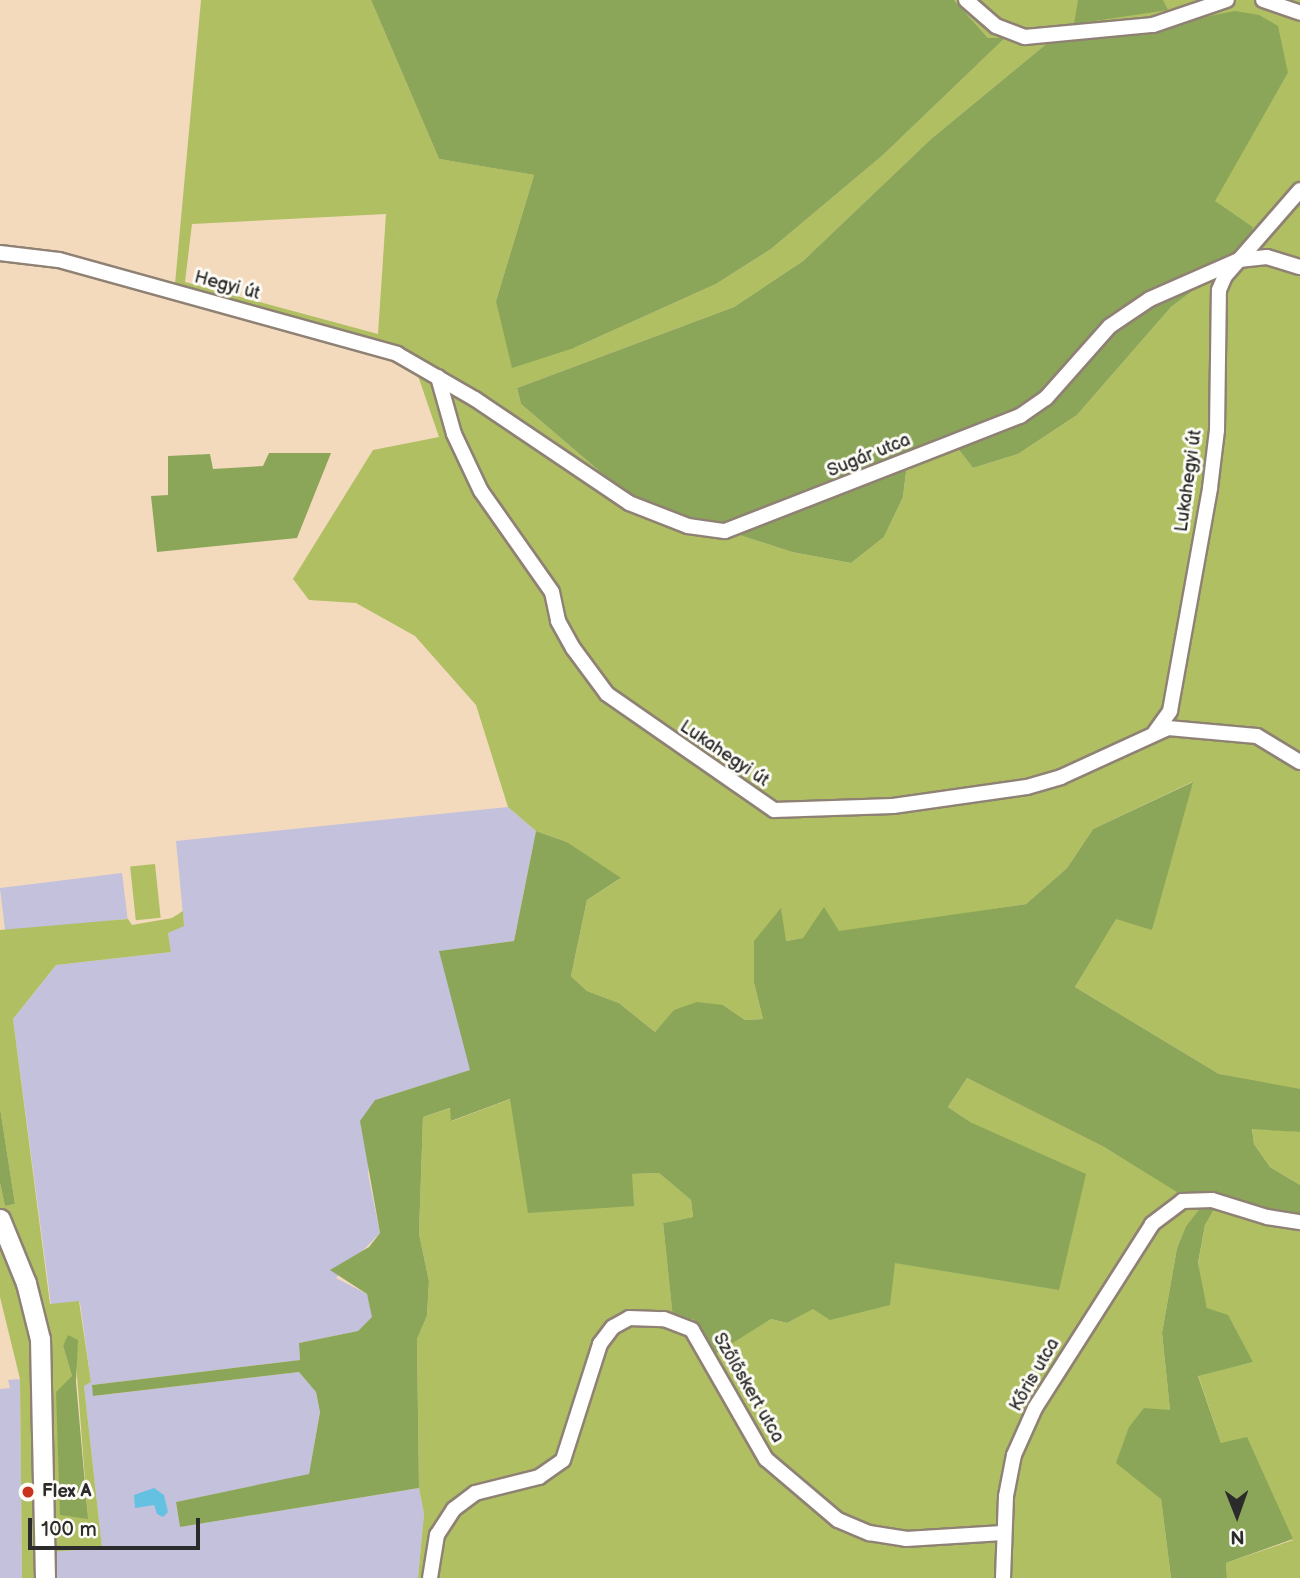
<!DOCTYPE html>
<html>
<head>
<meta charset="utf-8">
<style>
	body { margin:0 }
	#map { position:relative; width:1300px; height:1578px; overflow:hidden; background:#f3dabd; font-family:"Balsamiq Sans",sans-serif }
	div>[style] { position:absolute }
	.industrial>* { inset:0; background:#c3c1db; transform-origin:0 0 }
	.green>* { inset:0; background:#afbf62; transform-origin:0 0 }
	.forest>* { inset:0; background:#8ba658 }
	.water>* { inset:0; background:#64c1e2 }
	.roads { filter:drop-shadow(2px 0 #8f8274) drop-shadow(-2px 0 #8f8274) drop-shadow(0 2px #8f8274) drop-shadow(0 -2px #8f8274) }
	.street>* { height:14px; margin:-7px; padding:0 7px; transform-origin:7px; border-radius:7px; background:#fff }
	.secondary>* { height:19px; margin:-9.5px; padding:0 9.5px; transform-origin:9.5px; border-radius:9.5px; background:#fff }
	.dots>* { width:19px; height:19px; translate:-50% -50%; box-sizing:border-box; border:4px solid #fdfcf7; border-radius:50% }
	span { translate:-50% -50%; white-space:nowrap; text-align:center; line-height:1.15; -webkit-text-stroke:6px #fdfcf7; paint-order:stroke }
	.street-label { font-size:18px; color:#2b2b2b }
	.poi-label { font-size:18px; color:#2b2b2b; font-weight:700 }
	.left { translate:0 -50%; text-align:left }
	.north { position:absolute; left:1202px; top:1480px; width:70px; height:70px; -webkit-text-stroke:5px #fdfcf7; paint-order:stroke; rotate:179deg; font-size:19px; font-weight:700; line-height:28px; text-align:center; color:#2b2b2b }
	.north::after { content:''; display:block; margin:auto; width:24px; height:32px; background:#2b2b2b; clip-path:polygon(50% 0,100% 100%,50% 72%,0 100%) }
	.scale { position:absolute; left:28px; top:1518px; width:172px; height:32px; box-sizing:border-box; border:4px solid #2b2b2b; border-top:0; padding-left:9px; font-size:21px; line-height:24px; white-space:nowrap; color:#2b2b2b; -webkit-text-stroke:5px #fdfcf7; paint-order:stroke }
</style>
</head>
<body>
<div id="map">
	<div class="industrial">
		<i style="clip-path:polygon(508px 807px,536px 831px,514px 941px,440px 951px,471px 1070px,375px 1100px,368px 1174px,380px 1233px,336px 1278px,367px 1294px,373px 1317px,358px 1331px,299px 1343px,300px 1360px,92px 1385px,94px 1396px,299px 1372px,316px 1392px,320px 1411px,309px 1475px,176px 1502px,180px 1527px,419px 1488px,424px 1514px,418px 1578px,52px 1578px,50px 1552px,102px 1548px,84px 1386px,91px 1382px,80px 1302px,51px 1305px,13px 1019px,56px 965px,171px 952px,168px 933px,184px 925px,176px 841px)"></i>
		<i style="left:122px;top:873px;width:46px;height:123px;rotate:83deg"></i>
		<i style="clip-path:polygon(20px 1379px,22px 1578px,0 1578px,0 1389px,10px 1388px,8px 1380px)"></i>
	</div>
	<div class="green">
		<i style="clip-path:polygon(evenodd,201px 0,371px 0,439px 159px,534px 175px,496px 301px,574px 348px,716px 284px,771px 249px,883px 155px,1004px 39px,988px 38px,954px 0,1300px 0,1300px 1093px,1219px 1074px,1075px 987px,1116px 918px,1152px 929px,1192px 782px,1093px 829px,1067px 868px,1026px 904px,785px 941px,781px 909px,754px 983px,763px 1019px,745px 1020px,723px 1005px,674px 1011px,655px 1032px,619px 1003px,587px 991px,571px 976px,587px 900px,620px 879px,567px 842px,536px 831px,508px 807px,476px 705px,415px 636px,356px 603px,309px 600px,293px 579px,373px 450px,439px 437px,415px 367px,175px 284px,201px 0,1051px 40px,1288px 73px,1214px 201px,1253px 227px,1246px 251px,1171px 307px,1077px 415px,1018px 454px,973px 468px,949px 437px,908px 456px,903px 497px,884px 537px,851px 563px,792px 552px,647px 505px,618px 487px,521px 404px,517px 388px,734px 307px,803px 261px,931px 139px,1051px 40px,201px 0,386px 214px,378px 334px,185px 282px,192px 224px,386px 214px)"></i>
		<i style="left:155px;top:864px;width:54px;height:25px;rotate:84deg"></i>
		<i style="clip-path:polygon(evenodd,183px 911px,184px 926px,168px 933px,171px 952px,56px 965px,13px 1019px,50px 1304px,79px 1301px,91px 1382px,84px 1386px,102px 1548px,50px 1552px,52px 1578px,22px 1578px,20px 1379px,0 1297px,0 1183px,5px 1206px,15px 1204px,0 1108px,0 930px,128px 919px,132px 925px,172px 918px,183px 911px,69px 1335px,76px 1362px,88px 1519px,72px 1376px,63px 1346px,69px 1335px)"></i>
		<i style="clip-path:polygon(967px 1078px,1104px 1147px,1177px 1191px,1207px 1201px,1186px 1226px,1177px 1248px,1162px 1333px,1170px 1410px,1161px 1499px,1171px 1578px,418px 1578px,424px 1514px,419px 1488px,417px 1339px,427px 1316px,429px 1281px,419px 1234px,423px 1117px,451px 1108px,452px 1121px,511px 1099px,633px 1206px,631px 1174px,659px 1173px,691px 1200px,693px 1217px,663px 1223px,673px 1318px,693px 1319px,707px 1358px,771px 1319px,787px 1323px,894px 1263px,972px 1123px,948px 1107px)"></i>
		<i style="clip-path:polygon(1252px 1128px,1300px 1132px,1300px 1185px,1270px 1167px,1254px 1144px)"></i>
		<i style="clip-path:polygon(1219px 1201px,1300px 1227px,1300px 1578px,1227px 1578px,1226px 1563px,1293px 1540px,1221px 1443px,1198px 1375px,1253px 1362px,1207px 1308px,1202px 1286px,1198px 1264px,1205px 1225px)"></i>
	</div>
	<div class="forest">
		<i style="clip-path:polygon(371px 0,954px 0,988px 38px,1005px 38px,883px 155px,771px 249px,716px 284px,574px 348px,512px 368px,496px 301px,534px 175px,439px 159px)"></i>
		<i style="clip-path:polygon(1078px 0,1163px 0,1168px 10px,1074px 24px)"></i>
		<i style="clip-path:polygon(1235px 11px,1259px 15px,1278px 26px,1288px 73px,1215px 201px,1253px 227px,1246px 251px,1171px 307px,1077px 415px,1018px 454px,973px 468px,949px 437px,908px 456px,903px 497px,884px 537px,851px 563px,792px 552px,647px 505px,618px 487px,521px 404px,517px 388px,734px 307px,803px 261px,931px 139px,1051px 40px,1082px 41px)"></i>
		<i style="clip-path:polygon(269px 453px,331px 453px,297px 538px,157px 552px,151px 496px,168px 495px,168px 456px,210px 454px,213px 469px,263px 466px)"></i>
		<i style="clip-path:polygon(1193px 782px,1152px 930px,1116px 919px,1075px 987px,1219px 1074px,1300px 1089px,1300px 1132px,1252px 1129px,1254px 1144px,1270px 1167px,1300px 1185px,1300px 1227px,1276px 1228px,1219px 1201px,1205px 1225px,1198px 1263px,1207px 1308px,1228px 1315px,1253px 1362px,1198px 1376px,1221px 1443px,1247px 1437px,1293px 1539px,1226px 1563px,1227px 1578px,1171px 1578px,1161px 1499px,1116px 1463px,1129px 1427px,1144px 1408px,1170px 1410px,1162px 1333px,1177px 1248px,1186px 1226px,1206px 1201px,1177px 1192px,1104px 1147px,967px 1078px,948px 1107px,972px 1123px,1086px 1174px,1059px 1290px,895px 1263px,890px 1305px,830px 1320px,813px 1309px,787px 1323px,771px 1319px,707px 1359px,693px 1319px,673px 1319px,663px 1223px,693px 1217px,691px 1200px,659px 1173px,632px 1174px,634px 1206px,528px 1213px,510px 1099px,451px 1121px,450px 1108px,423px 1117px,419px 1234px,429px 1281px,427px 1316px,417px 1339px,419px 1488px,180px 1527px,176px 1502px,309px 1474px,320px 1412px,316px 1392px,299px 1372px,93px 1396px,92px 1385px,300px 1360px,299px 1343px,358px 1331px,372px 1317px,367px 1294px,330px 1270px,369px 1247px,380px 1233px,360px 1121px,375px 1100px,470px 1070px,439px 951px,514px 941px,536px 831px,567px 842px,621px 878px,587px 900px,571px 976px,587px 991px,619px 1003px,655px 1032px,674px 1010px,697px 1002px,723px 1005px,745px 1020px,763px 1019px,754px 983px,754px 941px,781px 908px,786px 941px,803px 938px,824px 907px,839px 931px,1026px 904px,1067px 868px,1093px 829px)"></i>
		<i style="clip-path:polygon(0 1108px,15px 1204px,5px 1206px,0 1183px)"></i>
		<i style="clip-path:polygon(68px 1335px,78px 1340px,76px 1382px,88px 1519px,60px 1515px,56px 1392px,72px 1376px,63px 1346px)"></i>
	</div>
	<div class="water">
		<i style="clip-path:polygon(154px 1488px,164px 1495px,168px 1512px,163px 1517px,157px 1514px,154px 1505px,135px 1508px,134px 1495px)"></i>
	</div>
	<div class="roads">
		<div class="street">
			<i style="left:966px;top:0;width:40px;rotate:41deg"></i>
			<i style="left:996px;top:26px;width:31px;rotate:21deg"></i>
			<i style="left:1025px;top:37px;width:129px;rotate:-5.4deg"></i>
			<i style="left:1153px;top:25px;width:78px;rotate:-18.7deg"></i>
			<i style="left:1263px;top:0;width:39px;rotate:19deg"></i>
			<i style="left:0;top:253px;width:59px;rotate:6.8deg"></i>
			<i style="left:59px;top:260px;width:351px;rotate:15.5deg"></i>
			<i style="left:397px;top:354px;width:90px;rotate:30deg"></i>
			<i style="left:475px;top:399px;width:186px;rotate:34deg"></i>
			<i style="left:629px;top:503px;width:63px;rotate:21.3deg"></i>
			<i style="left:688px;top:526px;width:37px;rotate:8deg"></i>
			<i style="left:725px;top:531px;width:317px;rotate:-21.3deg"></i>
			<i style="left:1020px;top:416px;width:32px;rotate:-35deg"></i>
			<i style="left:1046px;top:398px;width:96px;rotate:-48.4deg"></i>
			<i style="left:1110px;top:326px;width:48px;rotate:-34deg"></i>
			<i style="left:1150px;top:299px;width:97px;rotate:-23.7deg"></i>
			<i style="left:1239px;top:260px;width:28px;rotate:-6deg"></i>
			<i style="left:1267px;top:257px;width:34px;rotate:17deg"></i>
			<i style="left:438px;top:377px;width:59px;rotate:74.3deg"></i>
			<i style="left:454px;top:434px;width:63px;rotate:64.7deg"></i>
			<i style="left:481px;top:491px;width:123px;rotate:54.9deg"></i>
			<i style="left:552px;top:592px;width:30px;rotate:78deg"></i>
			<i style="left:558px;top:621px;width:31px;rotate:61deg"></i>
			<i style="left:573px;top:648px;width:57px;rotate:53.5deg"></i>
			<i style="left:607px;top:694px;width:203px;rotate:34.8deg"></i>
			<i style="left:774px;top:810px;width:119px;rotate:-1.9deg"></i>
			<i style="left:893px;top:806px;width:135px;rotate:-8.1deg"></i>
			<i style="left:1027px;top:787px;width:35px;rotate:-16deg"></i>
			<i style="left:1061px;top:777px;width:118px;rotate:-24.6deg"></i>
			<i style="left:1168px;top:728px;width:89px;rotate:5.1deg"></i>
			<i style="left:1257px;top:736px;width:50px;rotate:31.2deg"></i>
			<i style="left:1155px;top:732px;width:26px;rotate:-54deg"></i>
			<i style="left:1170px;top:711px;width:227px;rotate:-79.8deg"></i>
			<i style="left:1210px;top:488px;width:58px;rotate:-83.1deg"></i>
			<i style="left:1217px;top:430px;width:140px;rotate:-89.2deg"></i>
			<i style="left:1219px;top:290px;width:15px;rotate:-67deg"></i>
			<i style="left:1225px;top:276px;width:114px;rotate:-48.9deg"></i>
			<i style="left:430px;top:1578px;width:44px;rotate:-80.8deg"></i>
			<i style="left:437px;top:1535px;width:31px;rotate:-57deg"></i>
			<i style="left:454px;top:1509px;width:26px;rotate:-37deg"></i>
			<i style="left:475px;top:1493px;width:66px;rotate:-14deg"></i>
			<i style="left:539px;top:1477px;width:29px;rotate:-35deg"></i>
			<i style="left:563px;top:1460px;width:122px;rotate:-72.3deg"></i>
			<i style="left:600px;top:1344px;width:21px;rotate:-53deg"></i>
			<i style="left:613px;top:1327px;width:18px;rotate:-29deg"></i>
			<i style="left:629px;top:1318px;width:35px;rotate:2deg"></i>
			<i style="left:664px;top:1319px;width:30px;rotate:21deg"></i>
			<i style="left:692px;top:1330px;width:149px;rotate:60.2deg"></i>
			<i style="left:766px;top:1459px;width:94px;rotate:40.3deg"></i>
			<i style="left:838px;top:1520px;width:34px;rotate:23deg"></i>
			<i style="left:869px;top:1533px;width:37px;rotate:9deg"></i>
			<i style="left:906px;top:1539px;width:97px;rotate:-3.5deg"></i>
			<i style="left:1003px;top:1578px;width:82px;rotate:-87.9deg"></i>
			<i style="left:1006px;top:1496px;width:42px;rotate:-79deg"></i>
			<i style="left:1014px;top:1455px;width:51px;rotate:-65.9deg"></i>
			<i style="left:1035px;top:1408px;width:218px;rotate:-57.5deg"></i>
			<i style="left:1152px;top:1224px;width:38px;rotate:-37deg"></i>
			<i style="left:1182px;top:1201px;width:30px;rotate:-2deg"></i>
			<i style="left:1212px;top:1200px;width:58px;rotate:17.2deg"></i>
			<i style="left:1267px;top:1217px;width:33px;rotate:9deg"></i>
		</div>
		<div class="secondary">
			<i style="left:0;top:1219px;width:69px;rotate:67.9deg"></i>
			<i style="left:26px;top:1283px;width:58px;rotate:76deg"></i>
			<i style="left:40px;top:1339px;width:239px;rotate:88.8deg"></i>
		</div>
	</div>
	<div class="dots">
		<i style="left:28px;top:1492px;background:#c8321e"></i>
	</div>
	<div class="street-label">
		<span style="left:227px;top:286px;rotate:15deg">Hegyi út</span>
		<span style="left:869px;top:456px;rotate:-22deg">Sugár utca</span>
		<span style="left:1189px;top:481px;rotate:-82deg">Lukahegyi út</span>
		<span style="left:724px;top:754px;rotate:34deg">Lukahegyi út</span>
		<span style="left:1035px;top:1375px;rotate:-60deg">Kőris utca</span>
		<span style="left:748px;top:1388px;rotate:60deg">Szőlőskert utca</span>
	</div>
	<div class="poi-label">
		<span class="left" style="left:42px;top:1492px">Flex A</span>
	</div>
	<div class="north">N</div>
	<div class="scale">100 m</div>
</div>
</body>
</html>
